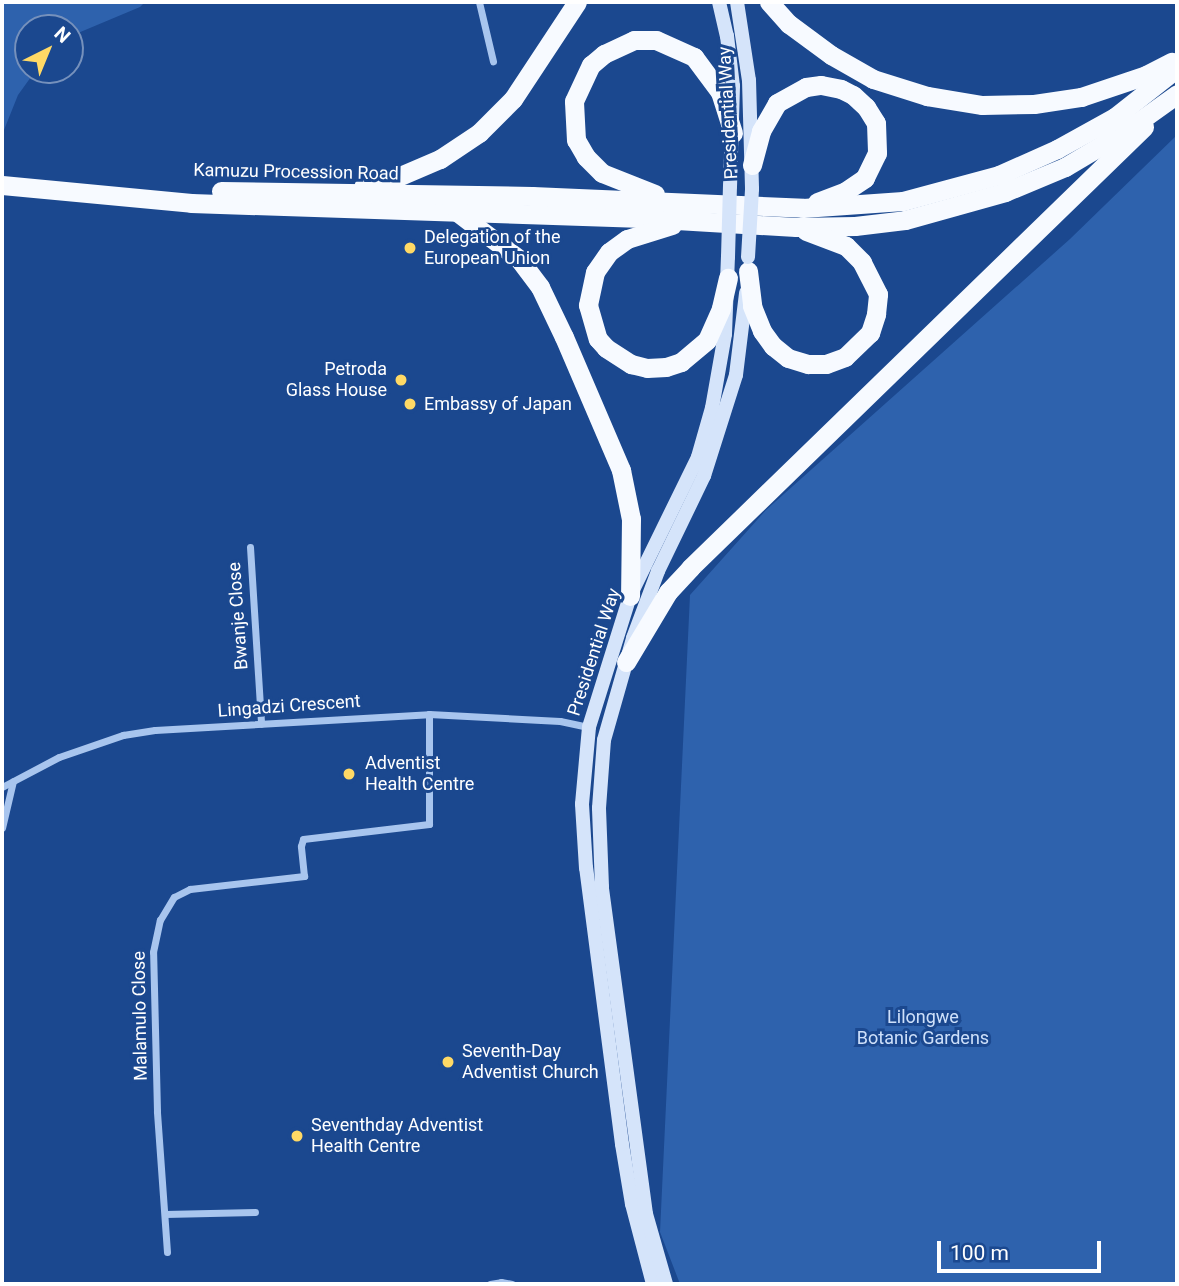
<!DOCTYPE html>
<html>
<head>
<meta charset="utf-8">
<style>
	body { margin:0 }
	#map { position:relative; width:1179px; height:1286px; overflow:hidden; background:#1b488f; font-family:Roboto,sans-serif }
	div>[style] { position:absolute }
	.green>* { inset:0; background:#2e62ad }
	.minor>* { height:7px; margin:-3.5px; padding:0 3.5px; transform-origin:3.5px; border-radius:3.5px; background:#a8c5ee }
	.secondary>* { height:14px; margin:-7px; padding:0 7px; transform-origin:7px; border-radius:7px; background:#d5e4fa }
	.trunk>* { height:19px; margin:-9.5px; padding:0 9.5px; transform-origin:9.5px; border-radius:9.5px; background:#f7faff }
	.secondary-bridge>* { height:14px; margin:-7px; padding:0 7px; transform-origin:7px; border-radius:7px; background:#d5e4fa }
	.dots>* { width:19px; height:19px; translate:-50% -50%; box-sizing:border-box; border:4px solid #1b488f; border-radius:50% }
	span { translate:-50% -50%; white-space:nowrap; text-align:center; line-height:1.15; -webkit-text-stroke:6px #1b488f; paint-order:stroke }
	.street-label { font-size:18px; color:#fff }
	.poi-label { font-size:18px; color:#fff }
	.left { translate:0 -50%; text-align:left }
	.right { translate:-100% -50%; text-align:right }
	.park-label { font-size:18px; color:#cee0fa }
	.frame { position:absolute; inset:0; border:4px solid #fff; pointer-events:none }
	.north { position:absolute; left:14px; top:14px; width:70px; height:70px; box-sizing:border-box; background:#1b488f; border:2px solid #7691bc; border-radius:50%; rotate:43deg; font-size:19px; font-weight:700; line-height:28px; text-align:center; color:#fff }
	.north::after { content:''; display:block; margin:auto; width:24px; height:32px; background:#ffd965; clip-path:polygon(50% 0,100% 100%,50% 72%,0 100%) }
	.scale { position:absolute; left:937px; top:1241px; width:164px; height:32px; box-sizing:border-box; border:4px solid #fff; border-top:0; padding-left:9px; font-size:21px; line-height:24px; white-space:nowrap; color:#fff; -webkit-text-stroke:5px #1b488f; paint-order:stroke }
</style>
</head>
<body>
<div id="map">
	<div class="green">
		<i style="clip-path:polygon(2px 2px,145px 2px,140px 7px,78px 33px,70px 39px,70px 28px,28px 28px,28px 70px,36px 70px,18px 95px,2px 135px)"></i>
		<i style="clip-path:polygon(1177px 135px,1177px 1284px,680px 1284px,660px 1232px,690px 595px,766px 510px,1070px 239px)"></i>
	</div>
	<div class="minor">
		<i style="left:479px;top:2px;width:61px;rotate:76.7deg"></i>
		<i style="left:250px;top:547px;width:177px;rotate:86.4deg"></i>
		<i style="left:2px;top:787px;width:64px;rotate:-27.8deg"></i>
		<i style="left:59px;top:757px;width:68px;rotate:-19deg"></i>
		<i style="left:123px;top:735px;width:32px;rotate:-9deg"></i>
		<i style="left:155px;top:730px;width:274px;rotate:-3.3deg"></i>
		<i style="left:429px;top:714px;width:131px;rotate:3.1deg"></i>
		<i style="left:560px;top:721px;width:30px;rotate:12deg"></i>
		<i style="left:2px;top:828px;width:48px;rotate:-76.8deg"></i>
		<i style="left:165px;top:1214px;width:90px;rotate:-1.3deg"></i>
		<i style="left:167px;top:1252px;width:141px;rotate:-94.1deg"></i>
		<i style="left:157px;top:1111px;width:159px;rotate:-91.4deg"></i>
		<i style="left:153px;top:952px;width:33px;rotate:-78deg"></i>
		<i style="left:160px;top:920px;width:27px;rotate:-59deg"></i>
		<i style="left:174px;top:897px;width:18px;rotate:-27deg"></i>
		<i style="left:190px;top:889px;width:115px;rotate:-6.5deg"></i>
		<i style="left:304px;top:876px;width:30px;rotate:-96deg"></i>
		<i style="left:301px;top:846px;width:7px;rotate:-74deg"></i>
		<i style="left:303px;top:839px;width:127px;rotate:-6.8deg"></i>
		<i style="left:429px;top:824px;width:110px;rotate:-90deg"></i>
		<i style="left:490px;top:1284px;width:11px;rotate:-10deg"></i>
		<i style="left:501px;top:1282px;width:11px;rotate:10deg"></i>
	</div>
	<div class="secondary">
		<i style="left:719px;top:2px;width:35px;rotate:77deg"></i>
		<i style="left:727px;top:36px;width:50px;rotate:83.2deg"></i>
		<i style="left:733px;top:86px;width:100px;rotate:91.7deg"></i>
		<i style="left:737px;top:2px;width:79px;rotate:81.3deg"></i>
		<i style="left:749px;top:80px;width:109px;rotate:88.4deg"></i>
		<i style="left:653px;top:1284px;width:83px;rotate:-104.7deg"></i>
		<i style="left:632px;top:1204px;width:61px;rotate:-99.5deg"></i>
		<i style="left:622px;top:1144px;width:278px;rotate:-97.4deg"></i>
		<i style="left:586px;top:868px;width:64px;rotate:-93.6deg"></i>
		<i style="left:582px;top:804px;width:77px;rotate:-84.8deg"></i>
		<i style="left:589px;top:727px;width:137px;rotate:-72.6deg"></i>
		<i style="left:630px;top:596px;width:155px;rotate:-63.9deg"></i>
		<i style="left:698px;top:457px;width:51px;rotate:-74.1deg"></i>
		<i style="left:712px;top:408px;width:75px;rotate:-80deg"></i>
		<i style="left:725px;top:334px;width:77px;rotate:-87.8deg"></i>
		<i style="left:666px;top:1284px;width:73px;rotate:-105.9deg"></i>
		<i style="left:646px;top:1214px;width:330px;rotate:-97.7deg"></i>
		<i style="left:602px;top:887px;width:79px;rotate:-92.2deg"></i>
		<i style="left:599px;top:808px;width:68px;rotate:-85.8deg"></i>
		<i style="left:604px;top:740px;width:106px;rotate:-74.1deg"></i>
		<i style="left:633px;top:638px;width:72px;rotate:-69.5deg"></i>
		<i style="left:658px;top:571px;width:106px;rotate:-64.2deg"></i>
		<i style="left:704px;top:476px;width:106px;rotate:-72.4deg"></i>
		<i style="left:736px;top:375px;width:83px;rotate:-83deg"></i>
	</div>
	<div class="trunk">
		<i style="left:769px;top:2px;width:30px;rotate:48deg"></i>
		<i style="left:789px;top:24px;width:52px;rotate:36.4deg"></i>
		<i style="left:831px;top:55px;width:48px;rotate:29.7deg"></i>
		<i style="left:873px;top:79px;width:57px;rotate:17.5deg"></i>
		<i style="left:927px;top:96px;width:56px;rotate:9.3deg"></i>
		<i style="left:982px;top:105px;width:52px;rotate:-1.1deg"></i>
		<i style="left:1034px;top:104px;width:48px;rotate:-8.5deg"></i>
		<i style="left:1081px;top:97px;width:69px;rotate:-18.7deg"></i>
		<i style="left:1146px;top:75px;width:29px;rotate:-27deg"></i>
		<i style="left:752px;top:165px;width:35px;rotate:-75deg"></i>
		<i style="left:761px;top:131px;width:32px;rotate:-60deg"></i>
		<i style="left:777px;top:103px;width:33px;rotate:-29deg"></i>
		<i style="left:806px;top:87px;width:15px;rotate:-8deg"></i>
		<i style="left:821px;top:85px;width:20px;rotate:11deg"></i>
		<i style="left:841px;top:89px;width:13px;rotate:27deg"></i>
		<i style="left:853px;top:95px;width:18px;rotate:43deg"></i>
		<i style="left:866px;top:107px;width:19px;rotate:58deg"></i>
		<i style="left:876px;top:123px;width:30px;rotate:88deg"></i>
		<i style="left:877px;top:153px;width:28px;rotate:116deg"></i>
		<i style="left:865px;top:178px;width:23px;rotate:146deg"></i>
		<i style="left:846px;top:191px;width:31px;rotate:159deg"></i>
		<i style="left:2px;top:185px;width:190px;rotate:5.4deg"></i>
		<i style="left:191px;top:203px;width:452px;rotate:1.9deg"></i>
		<i style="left:643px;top:218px;width:153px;rotate:3.4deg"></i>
		<i style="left:796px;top:227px;width:59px;rotate:-1deg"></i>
		<i style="left:855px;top:226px;width:50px;rotate:-6.8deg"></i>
		<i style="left:905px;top:220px;width:104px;rotate:-15.6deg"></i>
		<i style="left:1005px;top:192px;width:65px;rotate:-22.6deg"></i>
		<i style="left:1065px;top:167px;width:69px;rotate:-30.7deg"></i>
		<i style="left:1124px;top:132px;width:65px;rotate:-35.6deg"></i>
		<i style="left:363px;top:187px;width:24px;rotate:-12deg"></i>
		<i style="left:386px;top:182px;width:59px;rotate:-23.1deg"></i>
		<i style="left:440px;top:159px;width:47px;rotate:-33.7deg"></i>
		<i style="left:479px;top:133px;width:48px;rotate:-45deg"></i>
		<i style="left:513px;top:99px;width:116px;rotate:-56.6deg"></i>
		<i style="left:221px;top:191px;width:311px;rotate:0.9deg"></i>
		<i style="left:532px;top:196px;width:271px;rotate:2.5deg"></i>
		<i style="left:803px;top:208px;width:100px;rotate:-4deg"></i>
		<i style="left:903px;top:201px;width:99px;rotate:-15.2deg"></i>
		<i style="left:999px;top:175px;width:64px;rotate:-24.1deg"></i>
		<i style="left:1057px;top:149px;width:66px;rotate:-28.9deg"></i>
		<i style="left:1115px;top:117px;width:79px;rotate:-38.3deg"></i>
		<i style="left:655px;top:194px;width:57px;rotate:-158.4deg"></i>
		<i style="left:602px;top:173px;width:23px;rotate:-135deg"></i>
		<i style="left:586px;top:157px;width:20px;rotate:-120deg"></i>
		<i style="left:576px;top:140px;width:39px;rotate:-93deg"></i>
		<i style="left:574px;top:101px;width:40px;rotate:-65deg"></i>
		<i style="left:591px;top:65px;width:17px;rotate:-40deg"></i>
		<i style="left:604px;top:54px;width:33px;rotate:-25deg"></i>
		<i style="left:634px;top:40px;width:22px"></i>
		<i style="left:656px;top:40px;width:42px;rotate:24.1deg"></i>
		<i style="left:694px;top:57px;width:44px;rotate:53.4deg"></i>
		<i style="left:720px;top:92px;width:43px;rotate:72.4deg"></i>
		<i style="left:457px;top:212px;width:78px;rotate:37.2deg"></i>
		<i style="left:519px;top:259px;width:35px;rotate:53deg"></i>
		<i style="left:540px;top:287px;width:55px;rotate:64.4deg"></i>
		<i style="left:564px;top:337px;width:145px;rotate:66.8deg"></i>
		<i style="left:621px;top:470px;width:50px;rotate:78.5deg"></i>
		<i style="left:631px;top:519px;width:77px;rotate:90.7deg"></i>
		<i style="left:672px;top:225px;width:47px;rotate:162.7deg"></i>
		<i style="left:627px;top:239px;width:22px;rotate:144deg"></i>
		<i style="left:609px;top:252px;width:24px;rotate:125deg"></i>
		<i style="left:595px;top:272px;width:34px;rotate:102deg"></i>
		<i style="left:588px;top:305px;width:35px;rotate:74deg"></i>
		<i style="left:598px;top:339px;width:12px;rotate:48deg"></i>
		<i style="left:606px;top:348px;width:30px;rotate:33deg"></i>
		<i style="left:631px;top:364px;width:16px;rotate:14deg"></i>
		<i style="left:647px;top:368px;width:19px;rotate:-3deg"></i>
		<i style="left:666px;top:367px;width:16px;rotate:-18deg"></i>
		<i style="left:681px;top:362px;width:34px;rotate:-40deg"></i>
		<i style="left:707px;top:340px;width:35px;rotate:-66deg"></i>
		<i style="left:721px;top:308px;width:31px;rotate:-77deg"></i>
		<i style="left:748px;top:271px;width:35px;rotate:83deg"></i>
		<i style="left:752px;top:306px;width:27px;rotate:68deg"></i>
		<i style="left:762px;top:331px;width:19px;rotate:54deg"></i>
		<i style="left:773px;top:346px;width:19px;rotate:39deg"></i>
		<i style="left:788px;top:358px;width:21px;rotate:17deg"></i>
		<i style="left:808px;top:364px;width:18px"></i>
		<i style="left:826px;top:364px;width:20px;rotate:-20deg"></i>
		<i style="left:845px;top:357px;width:35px;rotate:-44deg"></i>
		<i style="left:870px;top:333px;width:20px;rotate:-72deg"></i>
		<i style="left:876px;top:314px;width:20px;rotate:-84deg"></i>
		<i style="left:878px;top:294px;width:36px;rotate:-117deg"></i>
		<i style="left:862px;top:262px;width:23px;rotate:-135deg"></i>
		<i style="left:846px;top:246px;width:43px;rotate:-159.4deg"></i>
		<i style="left:626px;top:662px;width:82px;rotate:-59deg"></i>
		<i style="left:668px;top:592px;width:33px;rotate:-47deg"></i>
		<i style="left:690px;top:568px;width:633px;rotate:-44.17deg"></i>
	</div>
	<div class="secondary-bridge">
		<i style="left:728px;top:257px;width:71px;rotate:-88.4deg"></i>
		<i style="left:748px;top:257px;width:68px;rotate:-86.6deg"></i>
	</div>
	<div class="dots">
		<i style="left:410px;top:248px;background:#ffd965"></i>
		<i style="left:401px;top:380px;background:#ffd965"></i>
		<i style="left:410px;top:404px;background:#ffd965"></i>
		<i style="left:349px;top:774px;background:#ffd965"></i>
		<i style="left:448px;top:1062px;background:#ffd965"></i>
		<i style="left:297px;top:1136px;background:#ffd965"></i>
	</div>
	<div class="street-label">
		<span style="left:728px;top:113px;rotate:-93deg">Presidential Way</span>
		<span style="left:296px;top:172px;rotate:1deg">Kamuzu Procession Road</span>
		<span style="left:238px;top:616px;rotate:-94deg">Bwanje Close</span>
		<span style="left:594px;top:652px;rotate:-72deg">Presidential Way</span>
		<span style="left:289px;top:706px;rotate:-4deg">Lingadzi Crescent</span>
		<span style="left:140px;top:1016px;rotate:-91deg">Malamulo Close</span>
	</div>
	<div class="poi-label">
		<span class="left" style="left:424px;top:248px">Delegation of the<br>European Union</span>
		<span class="right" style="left:387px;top:380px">Petroda<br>Glass House</span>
		<span class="left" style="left:424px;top:404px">Embassy of Japan</span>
		<span class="left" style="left:365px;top:774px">Adventist<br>Health Centre</span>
		<span class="left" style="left:462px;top:1062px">Seventh-Day<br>Adventist Church</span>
		<span class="left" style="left:311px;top:1136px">Seventhday Adventist<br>Health Centre</span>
	</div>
	<div class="park-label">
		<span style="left:923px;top:1028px">Lilongwe<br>Botanic Gardens</span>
	</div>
	<div class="frame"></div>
	<div class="north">N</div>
	<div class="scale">100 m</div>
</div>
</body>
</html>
